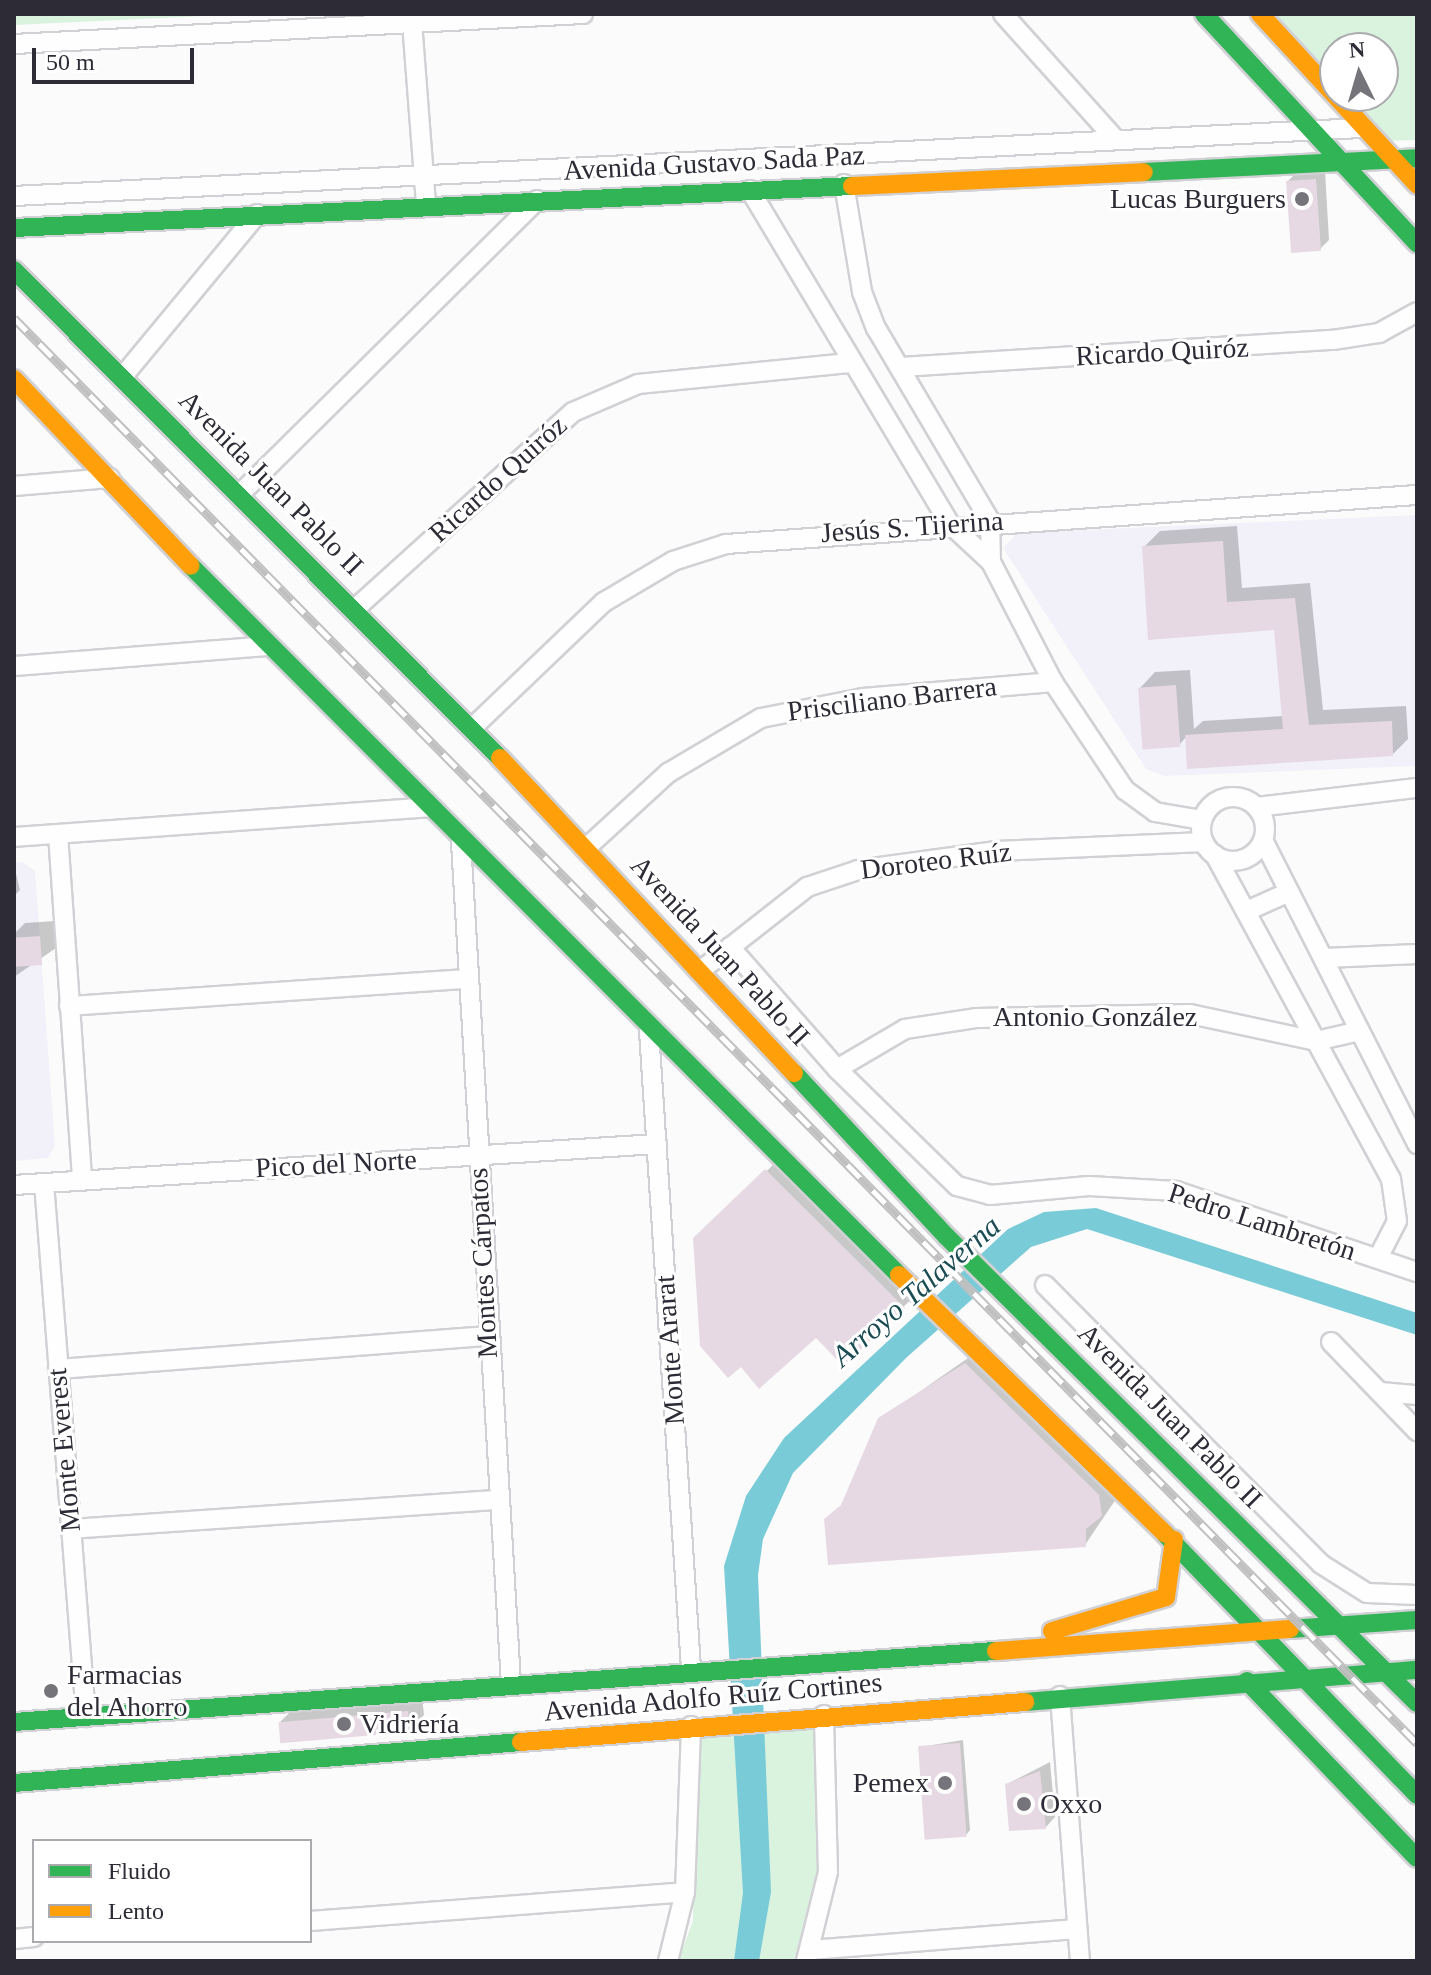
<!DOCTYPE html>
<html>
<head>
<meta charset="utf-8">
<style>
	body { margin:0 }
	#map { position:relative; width:1431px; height:1975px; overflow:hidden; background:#fbfbfb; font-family:"Times New Roman",serif }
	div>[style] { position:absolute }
	.built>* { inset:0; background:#f2f1f9 }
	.green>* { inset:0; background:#daf3df }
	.water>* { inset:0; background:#7acbd8 }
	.shadow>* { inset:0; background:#0003 }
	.building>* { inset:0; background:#e7d9e3; transform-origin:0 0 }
	.roads { filter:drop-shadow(2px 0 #d1d1d5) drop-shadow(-2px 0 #d1d1d5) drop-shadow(0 2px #d1d1d5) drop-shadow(0 -2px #d1d1d5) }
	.street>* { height:18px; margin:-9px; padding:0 9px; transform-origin:9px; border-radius:9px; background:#fefefe }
	.street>.ring { margin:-9px; padding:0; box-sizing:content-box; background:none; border:18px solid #fefefe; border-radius:50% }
	.fast>* { height:18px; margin:-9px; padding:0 9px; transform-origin:9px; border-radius:9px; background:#30b455 }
	.slow>* { height:18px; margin:-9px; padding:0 9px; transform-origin:9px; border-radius:9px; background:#ff9f0a }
	.rail>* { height:9px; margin-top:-4.5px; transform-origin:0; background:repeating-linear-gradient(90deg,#fff 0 18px,#c0c0c0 0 36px); box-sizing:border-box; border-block:2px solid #c0c0c0 }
	.dots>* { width:22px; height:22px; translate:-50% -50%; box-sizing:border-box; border:4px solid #fff; border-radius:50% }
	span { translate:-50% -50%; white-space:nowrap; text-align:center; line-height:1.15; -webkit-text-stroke:6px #fff; paint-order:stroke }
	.street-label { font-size:28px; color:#2d2b35 }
	.poi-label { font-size:28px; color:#2d2b35 }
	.right { translate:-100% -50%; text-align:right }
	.left { translate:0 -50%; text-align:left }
	.water-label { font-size:30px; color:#1a4c54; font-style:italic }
	.frame { position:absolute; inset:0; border:16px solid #2d2b35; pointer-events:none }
	.legend { position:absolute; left:32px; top:1839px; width:280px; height:104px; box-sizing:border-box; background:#fff; border:2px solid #abaaae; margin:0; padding:10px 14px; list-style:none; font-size:24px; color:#2d2b35 }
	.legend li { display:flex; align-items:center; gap:16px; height:40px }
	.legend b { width:40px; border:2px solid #abaaae }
	.north { position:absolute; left:1319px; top:32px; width:80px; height:80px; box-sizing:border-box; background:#fff; border:2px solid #abaaae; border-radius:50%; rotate:355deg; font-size:22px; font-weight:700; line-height:32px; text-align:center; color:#2d2b35 }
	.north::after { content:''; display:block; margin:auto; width:28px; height:36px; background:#75747a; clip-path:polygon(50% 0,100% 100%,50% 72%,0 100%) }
	.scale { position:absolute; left:32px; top:48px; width:162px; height:36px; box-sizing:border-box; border:4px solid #2d2b35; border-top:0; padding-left:10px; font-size:24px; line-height:28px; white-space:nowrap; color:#2d2b35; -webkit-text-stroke:6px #fff; paint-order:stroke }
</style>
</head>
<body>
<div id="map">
	<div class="built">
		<i style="clip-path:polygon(1417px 515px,1417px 766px,1165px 776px,1146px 769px,1003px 548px,1018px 533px)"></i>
		<i style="clip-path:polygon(23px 862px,35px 871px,55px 1146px,48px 1158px,14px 1161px,14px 863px)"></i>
	</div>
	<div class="green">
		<i style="clip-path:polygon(14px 14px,246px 14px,14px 25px)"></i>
		<i style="clip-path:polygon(1275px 14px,1417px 14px,1417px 140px,1384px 141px,1346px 96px,1383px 96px,1383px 48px,1335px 48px,1335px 84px)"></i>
		<i style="clip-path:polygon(819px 1729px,823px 1872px,801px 1961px,678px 1961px,693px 1921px,695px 1739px)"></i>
	</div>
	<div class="water">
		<i style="clip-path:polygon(1096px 1208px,1417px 1313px,1417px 1335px,1087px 1229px,1031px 1247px,906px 1358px,793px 1473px,763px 1539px,758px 1575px,771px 1892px,759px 1961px,734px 1961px,743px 1893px,724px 1566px,746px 1496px,784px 1438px,1008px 1229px,1044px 1212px)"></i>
	</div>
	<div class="shadow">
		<i style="clip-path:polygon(1325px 171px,1329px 240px,1320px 249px,1288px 181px,1297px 172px)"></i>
		<i style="clip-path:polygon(1237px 526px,1242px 588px,1310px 583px,1323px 710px,1406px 706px,1408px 739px,1393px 754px,1187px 736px,1179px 745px,1140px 688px,1155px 672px,1190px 670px,1194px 729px,1203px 721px,1284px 716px,1276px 628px,1150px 638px,1144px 547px,1160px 531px)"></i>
		<i style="clip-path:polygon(14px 865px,20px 890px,14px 896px)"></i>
		<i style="clip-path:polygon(55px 921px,56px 948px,14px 977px,14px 934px,25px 923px)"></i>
		<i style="clip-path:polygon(774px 1164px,919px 1292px,843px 1364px,708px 1227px)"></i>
		<i style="clip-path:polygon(981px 1349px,1116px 1499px,1085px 1545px,844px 1502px,879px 1420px)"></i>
		<i style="clip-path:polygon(422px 1697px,424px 1715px,409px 1730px,280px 1722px,296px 1706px)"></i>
		<i style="clip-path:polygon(963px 1740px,970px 1830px,966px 1835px,920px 1747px)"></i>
		<i style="clip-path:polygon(1050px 1762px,1055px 1817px,1046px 1827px,1007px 1784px)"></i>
	</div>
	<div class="building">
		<i style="left:1316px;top:179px;width:72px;height:30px;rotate:86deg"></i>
		<i style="clip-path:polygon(1223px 541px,1227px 602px,1295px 598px,1309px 725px,1392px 721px,1393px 756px,1187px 769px,1185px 735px,1283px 729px,1274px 630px,1148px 640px,1142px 546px)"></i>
		<i style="left:1176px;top:685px;width:62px;height:38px;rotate:86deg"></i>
		<i style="left:40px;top:936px;width:29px;height:26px;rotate:86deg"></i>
		<i style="clip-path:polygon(765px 1169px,905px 1308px,843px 1366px,816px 1338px,759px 1389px,741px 1367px,728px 1378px,700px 1346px,693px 1238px)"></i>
		<i style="clip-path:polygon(965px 1363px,1099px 1495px,1102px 1516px,1086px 1529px,1086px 1547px,828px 1565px,824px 1519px,841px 1505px,878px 1418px)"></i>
		<i style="left:408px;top:1711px;width:21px;height:130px;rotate:85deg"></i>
		<i style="left:960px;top:1743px;width:94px;height:42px;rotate:86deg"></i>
		<i style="clip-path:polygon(1040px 1771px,1046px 1829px,1009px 1831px,1005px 1784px)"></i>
	</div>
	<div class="roads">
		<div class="street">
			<i style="left:1003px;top:14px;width:169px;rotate:48.1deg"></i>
			<i style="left:405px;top:15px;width:10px;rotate:45deg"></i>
			<i style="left:412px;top:22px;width:184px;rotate:85.6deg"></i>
			<i style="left:14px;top:44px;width:570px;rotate:-3.02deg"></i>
			<i style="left:844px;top:184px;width:109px;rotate:80.5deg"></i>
			<i style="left:862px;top:292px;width:39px;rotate:69deg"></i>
			<i style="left:876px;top:328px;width:224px;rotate:59.4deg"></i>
			<i style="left:990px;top:521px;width:41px;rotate:88.6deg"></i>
			<i style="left:750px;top:190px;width:389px;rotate:59.1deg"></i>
			<i style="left:950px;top:524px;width:56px;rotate:42.8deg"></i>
			<i style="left:991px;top:562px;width:135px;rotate:62.7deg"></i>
			<i style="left:1053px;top:682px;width:130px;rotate:56.3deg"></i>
			<i style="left:1125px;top:790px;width:37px;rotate:36deg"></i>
			<i style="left:1155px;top:812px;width:48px;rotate:9.7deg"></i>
			<i style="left:14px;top:196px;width:1350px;rotate:-2.89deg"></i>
			<i style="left:901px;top:367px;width:433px;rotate:-3.6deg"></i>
			<i style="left:1333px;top:340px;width:47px;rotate:-8.7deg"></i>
			<i style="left:1379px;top:333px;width:43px;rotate:-28.9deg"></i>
			<i style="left:124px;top:375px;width:209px;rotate:-50.4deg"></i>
			<i style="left:14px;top:486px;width:96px;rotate:-4.8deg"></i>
			<i style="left:242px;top:492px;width:415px;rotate:-44.7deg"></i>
			<i style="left:356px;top:608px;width:292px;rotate:-42.1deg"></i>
			<i style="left:573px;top:412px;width:71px;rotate:-23.3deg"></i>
			<i style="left:638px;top:384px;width:212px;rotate:-5.7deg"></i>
			<i style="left:14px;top:666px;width:254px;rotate:-4.5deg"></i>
			<i style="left:472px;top:728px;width:182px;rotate:-43.7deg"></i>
			<i style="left:604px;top:602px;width:80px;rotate:-30.7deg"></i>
			<i style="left:673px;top:561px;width:56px;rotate:-17.8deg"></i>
			<i style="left:726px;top:544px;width:693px;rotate:-4.06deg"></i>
			<i class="ring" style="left:1201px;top:797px;width:46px;height:46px"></i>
			<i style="left:1257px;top:807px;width:161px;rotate:-6.8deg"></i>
			<i style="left:58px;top:834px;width:346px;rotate:86deg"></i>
			<i style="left:14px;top:837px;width:417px;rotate:-4.1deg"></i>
			<i style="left:1263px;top:840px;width:341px;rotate:63.1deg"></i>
			<i style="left:461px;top:842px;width:842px;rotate:86.6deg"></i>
			<i style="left:585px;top:849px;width:113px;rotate:-42.5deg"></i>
			<i style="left:668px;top:773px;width:108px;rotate:-30.6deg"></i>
			<i style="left:761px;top:718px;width:104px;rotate:-11.1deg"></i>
			<i style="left:863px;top:698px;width:191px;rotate:-4.8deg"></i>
			<i style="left:1215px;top:855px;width:369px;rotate:61.5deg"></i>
			<i style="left:1391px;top:1179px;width:42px;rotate:81.9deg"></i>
			<i style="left:1397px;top:1221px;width:42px;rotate:117.2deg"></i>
			<i style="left:1249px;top:910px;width:44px;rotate:-24.2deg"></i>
			<i style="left:730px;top:947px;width:162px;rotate:48.7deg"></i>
			<i style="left:837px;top:1069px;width:168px;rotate:44.3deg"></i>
			<i style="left:957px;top:1186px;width:34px;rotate:15deg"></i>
			<i style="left:990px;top:1195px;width:99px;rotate:-5.2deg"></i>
			<i style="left:1089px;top:1186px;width:87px;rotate:3.3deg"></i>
			<i style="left:1176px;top:1191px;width:254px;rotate:18.6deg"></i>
			<i style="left:1325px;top:958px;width:92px;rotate:-2.5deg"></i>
			<i style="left:700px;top:971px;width:136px;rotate:-38.1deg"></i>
			<i style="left:807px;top:887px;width:54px;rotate:-18.4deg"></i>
			<i style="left:858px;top:870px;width:140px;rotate:-7.8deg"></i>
			<i style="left:997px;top:851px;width:207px;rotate:-2.5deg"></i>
			<i style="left:69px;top:1006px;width:397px;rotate:-3.9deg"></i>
			<i style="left:649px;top:1031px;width:639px;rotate:86.23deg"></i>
			<i style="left:837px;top:1069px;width:79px;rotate:-30.5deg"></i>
			<i style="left:905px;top:1029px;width:73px;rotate:-8.7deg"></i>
			<i style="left:977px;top:1018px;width:213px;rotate:-1.1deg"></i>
			<i style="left:1190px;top:1014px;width:129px;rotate:12.1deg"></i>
			<i style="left:1316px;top:1041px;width:45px;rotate:-12.8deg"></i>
			<i style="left:44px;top:1183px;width:536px;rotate:85.5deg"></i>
			<i style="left:14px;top:1185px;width:644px;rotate:-3.65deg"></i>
			<i style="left:1045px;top:1285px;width:392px;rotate:45.3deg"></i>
			<i style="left:1321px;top:1564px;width:54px;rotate:32.2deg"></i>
			<i style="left:1367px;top:1593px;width:50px;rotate:2.3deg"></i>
			<i style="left:1331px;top:1342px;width:124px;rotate:46deg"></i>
			<i style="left:58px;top:1369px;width:429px;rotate:-4.4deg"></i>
			<i style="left:1381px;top:1392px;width:36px;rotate:5deg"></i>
			<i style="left:70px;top:1529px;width:428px;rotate:-3.9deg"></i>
			<i style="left:1060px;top:1696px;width:266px;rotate:85.7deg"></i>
			<i style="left:310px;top:1921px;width:376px;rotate:-4.4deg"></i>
			<i style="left:14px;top:1939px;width:20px;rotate:-6deg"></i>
			<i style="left:810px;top:1950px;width:268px;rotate:-4.5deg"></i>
			<i style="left:668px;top:1961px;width:71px;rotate:-76.2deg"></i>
			<i style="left:685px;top:1892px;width:166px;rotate:-87.9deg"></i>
			<i style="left:806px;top:1961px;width:92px;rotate:-76.1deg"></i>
			<i style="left:828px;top:1872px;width:157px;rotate:-91.5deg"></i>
		</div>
		<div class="fast">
			<i style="left:1204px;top:14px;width:313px;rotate:47.1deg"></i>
			<i style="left:1144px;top:172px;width:273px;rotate:-2.9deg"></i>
			<i style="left:14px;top:228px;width:839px;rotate:-2.87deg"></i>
			<i style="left:14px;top:270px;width:689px;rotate:45.12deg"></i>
			<i style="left:191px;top:566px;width:1002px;rotate:45.04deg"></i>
			<i style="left:794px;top:1073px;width:223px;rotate:47deg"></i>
			<i style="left:946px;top:1236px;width:663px;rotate:44.76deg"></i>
			<i style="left:1165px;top:1534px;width:363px;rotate:46deg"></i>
			<i style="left:1290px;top:1629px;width:127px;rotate:-4.1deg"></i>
			<i style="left:1247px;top:1681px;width:245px;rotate:46.2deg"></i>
			<i style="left:1025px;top:1702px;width:393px;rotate:-4.7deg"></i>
			<i style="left:14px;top:1722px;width:985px;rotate:-4.14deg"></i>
			<i style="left:14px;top:1783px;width:509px;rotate:-4.62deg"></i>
		</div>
		<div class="slow">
			<i style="left:1260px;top:14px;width:232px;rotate:47.4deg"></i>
			<i style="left:852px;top:186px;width:292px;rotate:-2.7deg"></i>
			<i style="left:14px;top:379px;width:257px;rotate:46.6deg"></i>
			<i style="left:500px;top:758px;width:431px;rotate:47deg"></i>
			<i style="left:899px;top:1275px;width:371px;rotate:44.2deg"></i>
			<i style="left:1052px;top:1631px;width:119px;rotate:-16.6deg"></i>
			<i style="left:1166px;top:1597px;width:58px;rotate:-82deg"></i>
			<i style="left:996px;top:1651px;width:295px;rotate:-4.3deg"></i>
			<i style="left:521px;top:1742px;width:506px;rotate:-4.54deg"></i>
		</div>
	</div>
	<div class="rail">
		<i style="left:14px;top:318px;width:2000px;rotate:45.45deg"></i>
	</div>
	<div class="dots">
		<i style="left:1302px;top:199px;background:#75747a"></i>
		<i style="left:51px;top:1691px;background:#75747a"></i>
		<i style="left:344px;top:1724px;background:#75747a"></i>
		<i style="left:945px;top:1783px;background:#75747a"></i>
		<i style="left:1024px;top:1804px;background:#75747a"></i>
	</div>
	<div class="street-label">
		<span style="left:714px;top:163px;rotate:-3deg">Avenida Gustavo Sada Paz</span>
		<span style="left:1162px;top:352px;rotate:-3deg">Ricardo Quiróz</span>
		<span style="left:498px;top:479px;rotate:-42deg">Ricardo Quiróz</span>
		<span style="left:271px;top:483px;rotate:45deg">Avenida Juan Pablo II</span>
		<span style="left:912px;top:527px;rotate:-4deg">Jesús S. Tijerina</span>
		<span style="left:892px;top:699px;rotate:-7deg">Prisciliano Barrera</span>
		<span style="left:936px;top:861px;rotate:-7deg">Doroteo Ruíz</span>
		<span style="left:720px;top:951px;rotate:47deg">Avenida Juan Pablo II</span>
		<span style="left:1095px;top:1017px">Antonio González</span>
		<span style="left:336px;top:1164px;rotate:-3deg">Pico del Norte</span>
		<span style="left:1262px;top:1222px;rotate:18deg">Pedro Lambretón</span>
		<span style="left:483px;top:1263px;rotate:-93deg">Montes Cárpatos</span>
		<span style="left:670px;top:1350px;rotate:-94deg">Monte Ararat</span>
		<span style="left:1170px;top:1416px;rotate:45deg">Avenida Juan Pablo II</span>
		<span style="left:64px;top:1450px;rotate:-95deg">Monte Everest</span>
		<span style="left:713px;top:1697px;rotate:-5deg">Avenida Adolfo Ruíz Cortines</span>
	</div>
	<div class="poi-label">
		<span class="right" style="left:1286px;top:199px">Lucas Burguers</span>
		<span class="left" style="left:67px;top:1691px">Farmacias<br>del Ahorro</span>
		<span class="left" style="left:360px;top:1724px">Vidriería</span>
		<span class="right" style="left:929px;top:1783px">Pemex</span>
		<span class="left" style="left:1040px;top:1804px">Oxxo</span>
	</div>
	<div class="water-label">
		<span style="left:916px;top:1291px;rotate:-41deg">Arroyo Talaverna</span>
	</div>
	<div class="frame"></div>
	<ul class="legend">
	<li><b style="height:10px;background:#30b455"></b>Fluido</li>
	<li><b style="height:10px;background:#ff9f0a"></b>Lento</li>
	</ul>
	<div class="north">N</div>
	<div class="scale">50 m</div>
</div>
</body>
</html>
